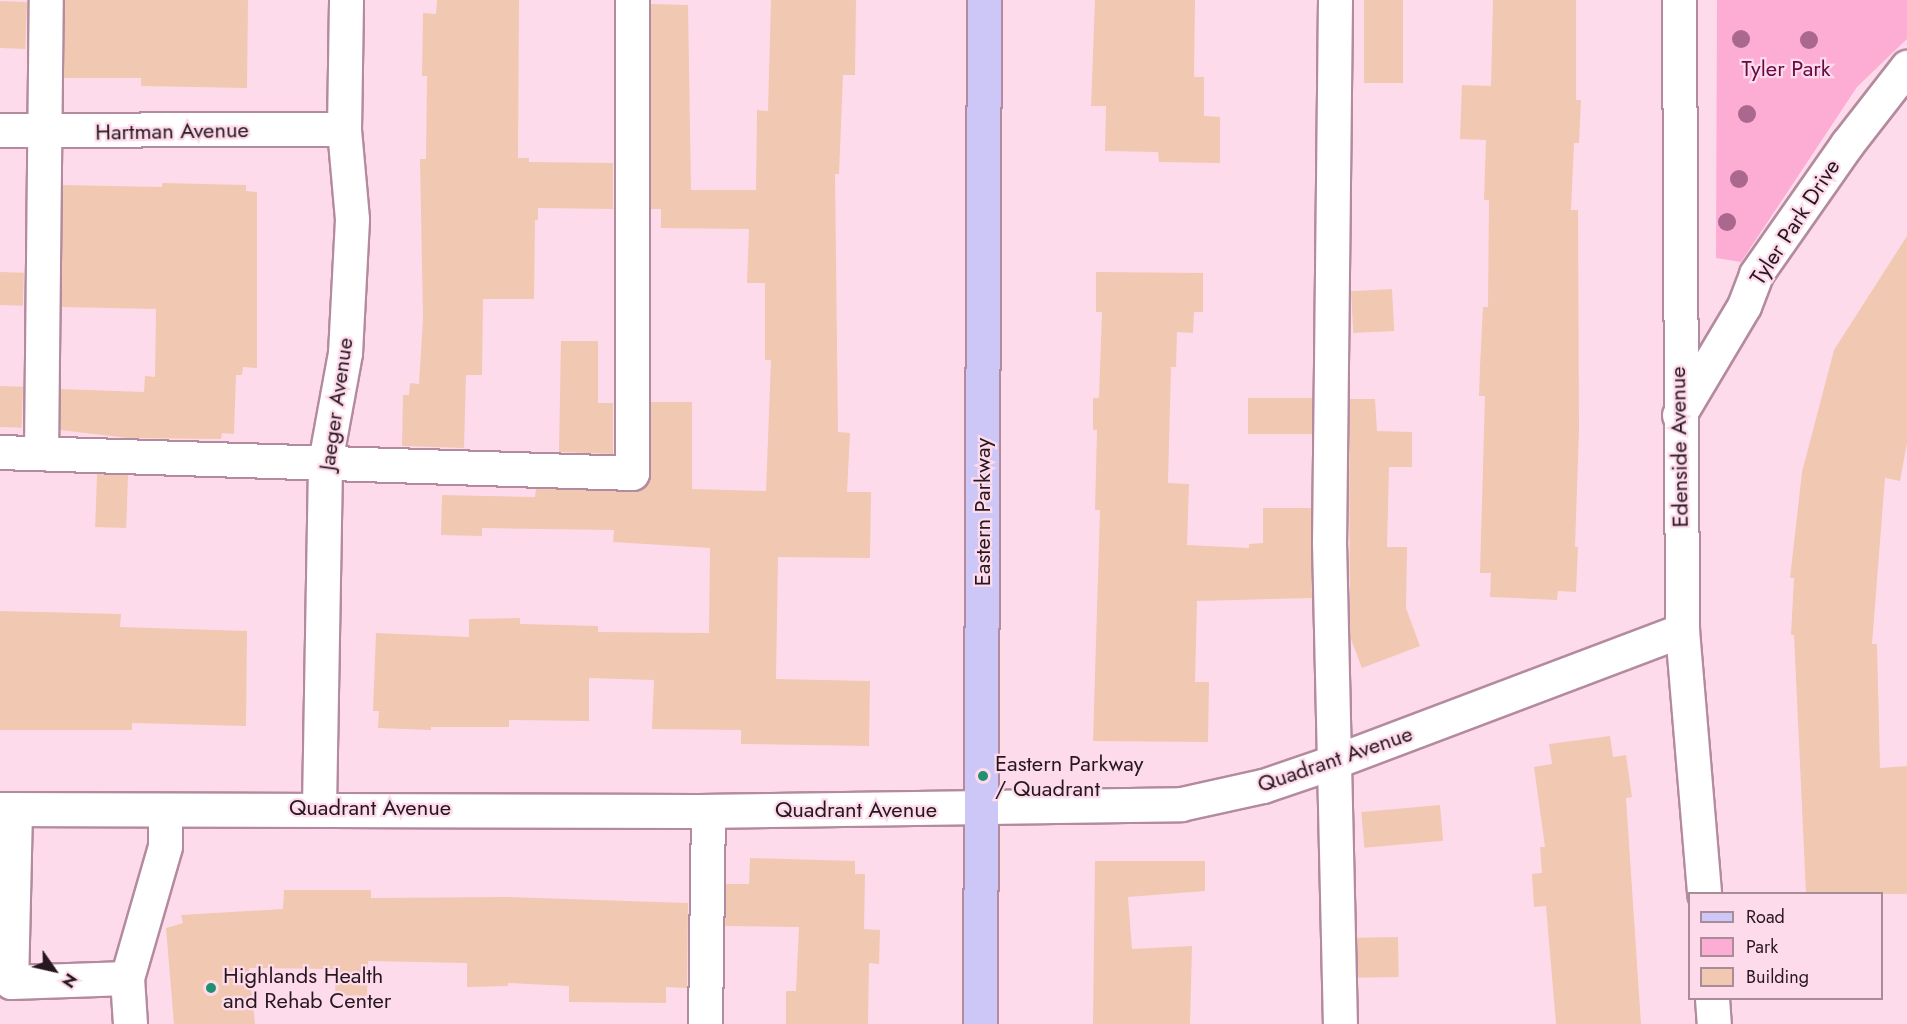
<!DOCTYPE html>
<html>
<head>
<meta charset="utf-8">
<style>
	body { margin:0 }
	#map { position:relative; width:1907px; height:1024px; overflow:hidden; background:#fedbeb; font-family:Jost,sans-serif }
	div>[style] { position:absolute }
	.green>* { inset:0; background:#fdadd4 }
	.building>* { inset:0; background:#f1c8b2; transform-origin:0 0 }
	.roads { filter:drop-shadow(2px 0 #b48b9e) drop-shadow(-2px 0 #b48b9e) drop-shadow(0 2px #b48b9e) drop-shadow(0 -2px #b48b9e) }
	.minor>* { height:33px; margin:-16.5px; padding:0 16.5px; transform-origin:16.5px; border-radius:16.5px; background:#fff }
	.major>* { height:33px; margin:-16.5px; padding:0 16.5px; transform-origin:16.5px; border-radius:16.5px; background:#cdc7f8 }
	.trees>* { width:18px; height:18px; margin:-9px; border-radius:50%; background:#aa688f }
	.dots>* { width:16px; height:16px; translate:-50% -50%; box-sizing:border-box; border:3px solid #fedbeb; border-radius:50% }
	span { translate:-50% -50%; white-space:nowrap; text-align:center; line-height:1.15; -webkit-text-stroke:4.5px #fedbeb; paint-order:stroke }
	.park-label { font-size:22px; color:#660944 }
	.street-label { font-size:22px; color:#27181f }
	.poi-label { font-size:22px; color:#27181f }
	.left { translate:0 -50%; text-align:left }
	.legend { position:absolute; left:1688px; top:892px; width:195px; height:108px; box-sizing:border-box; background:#fedbeb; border:2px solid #a88d99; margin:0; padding:8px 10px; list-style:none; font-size:18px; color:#27181f }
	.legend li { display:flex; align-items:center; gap:12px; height:30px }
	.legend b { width:30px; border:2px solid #a88d99 }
	.north { position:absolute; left:24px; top:940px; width:60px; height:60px; -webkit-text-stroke:4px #fedbeb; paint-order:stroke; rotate:124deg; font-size:16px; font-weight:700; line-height:24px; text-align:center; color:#27181f }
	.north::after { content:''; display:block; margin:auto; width:21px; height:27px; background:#27181f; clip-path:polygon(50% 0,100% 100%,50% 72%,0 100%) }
</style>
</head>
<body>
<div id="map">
	<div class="green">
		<i style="clip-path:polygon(1717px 0,1907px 0,1907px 39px,1857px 87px,1741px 262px,1716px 258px)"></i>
	</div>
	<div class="building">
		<i style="clip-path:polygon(65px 0,248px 0,247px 88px,141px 86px,141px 78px,64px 78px)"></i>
		<i style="clip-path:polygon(437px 0,519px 0,518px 158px,529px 158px,529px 162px,613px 163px,613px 209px,538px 208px,538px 220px,535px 220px,534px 299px,483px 299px,482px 375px,466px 375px,464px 448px,402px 446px,403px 395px,409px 395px,410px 383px,419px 384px,423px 319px,420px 159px,426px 159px,427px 76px,422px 76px,423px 13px,436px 14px)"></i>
		<i style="clip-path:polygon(771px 0,856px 0,855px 75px,843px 75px,839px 174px,835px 174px,838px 432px,850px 433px,847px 492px,871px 492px,870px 558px,778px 557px,776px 679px,870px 681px,869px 746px,741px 744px,741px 730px,652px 729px,654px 680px,589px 678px,589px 721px,509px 720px,509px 727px,431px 727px,431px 730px,378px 728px,379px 711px,373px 711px,376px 633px,469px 637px,469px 619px,520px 618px,520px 624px,598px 626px,598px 632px,709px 633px,710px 548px,613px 542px,614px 530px,482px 528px,482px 536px,441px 535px,442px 495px,535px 497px,536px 489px,640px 490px,651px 473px,651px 402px,692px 402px,692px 489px,766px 491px,771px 360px,765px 360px,765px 283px,747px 283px,749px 229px,661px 228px,661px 209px,651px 209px,651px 4px,688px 5px,691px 190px,756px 190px,757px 110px,768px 111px)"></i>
		<i style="clip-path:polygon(1095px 0,1195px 0,1194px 77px,1204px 77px,1204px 116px,1220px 117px,1220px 163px,1159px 162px,1158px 152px,1105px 151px,1106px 106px,1091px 106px)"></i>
		<i style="left:1364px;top:0;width:39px;height:83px"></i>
		<i style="clip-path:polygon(1493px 0,1576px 0,1576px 100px,1581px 100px,1579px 143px,1574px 143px,1571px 210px,1578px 210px,1579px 430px,1575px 547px,1578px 547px,1576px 592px,1558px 591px,1557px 600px,1490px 597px,1491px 573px,1480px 573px,1485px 396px,1479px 396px,1480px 366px,1483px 307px,1488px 307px,1489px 200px,1484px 200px,1486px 140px,1460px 139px,1462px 85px,1491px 86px)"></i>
		<i style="left:0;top:1px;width:27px;height:47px;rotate:2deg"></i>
		<i style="clip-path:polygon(162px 183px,246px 185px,246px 191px,257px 192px,257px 368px,243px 367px,242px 375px,236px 375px,234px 434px,222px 433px,221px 439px,128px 438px,60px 430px,60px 389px,144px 392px,145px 376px,155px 377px,156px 309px,61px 307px,63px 185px,162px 187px)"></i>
		<i style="clip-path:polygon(1907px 236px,1907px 443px,1900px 481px,1885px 478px,1872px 644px,1877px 644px,1880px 768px,1907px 766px,1907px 894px,1806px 894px,1794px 635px,1791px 635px,1794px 578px,1790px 578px,1802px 472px,1834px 350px)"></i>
		<i style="left:0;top:272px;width:24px;height:33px;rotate:2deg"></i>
		<i style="clip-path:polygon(1096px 272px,1203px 273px,1203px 312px,1194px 312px,1193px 333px,1177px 332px,1176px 367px,1171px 367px,1168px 483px,1189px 484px,1187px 545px,1249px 548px,1249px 544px,1263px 543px,1263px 508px,1311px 508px,1312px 598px,1197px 601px,1195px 682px,1209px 682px,1208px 742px,1093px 741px,1100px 510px,1095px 510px,1097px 430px,1093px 430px,1093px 398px,1099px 398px,1102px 312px,1096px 312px)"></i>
		<i style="left:1392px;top:289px;width:42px;height:41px;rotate:87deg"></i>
		<i style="clip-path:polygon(561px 341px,598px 341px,598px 403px,613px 403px,613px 454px,559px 452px)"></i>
		<i style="left:0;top:386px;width:23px;height:41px;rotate:2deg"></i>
		<i style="left:1248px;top:398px;width:64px;height:36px"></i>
		<i style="clip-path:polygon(1349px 399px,1375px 399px,1377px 431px,1412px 432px,1412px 467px,1389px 467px,1387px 547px,1407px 547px,1406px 608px,1420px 646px,1362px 668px,1350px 637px)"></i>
		<i style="left:97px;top:474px;width:31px;height:53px;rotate:2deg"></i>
		<i style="clip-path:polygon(0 611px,121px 614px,120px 627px,247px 631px,246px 726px,132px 723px,132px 730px,0 730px)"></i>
		<i style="clip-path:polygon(1610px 736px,1613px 757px,1626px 755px,1632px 797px,1626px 798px,1641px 1024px,1556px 1024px,1546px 906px,1534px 907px,1532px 874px,1542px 873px,1540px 847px,1545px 847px,1534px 767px,1552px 764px,1549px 744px)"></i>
		<i style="left:1440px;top:805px;width:36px;height:79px;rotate:85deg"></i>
		<i style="clip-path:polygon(750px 858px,855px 861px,855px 874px,865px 874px,864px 929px,880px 930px,879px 964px,869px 963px,868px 1024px,786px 1024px,786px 991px,796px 991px,799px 927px,725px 926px,726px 884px,749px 884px)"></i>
		<i style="clip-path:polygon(1095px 861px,1205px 861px,1205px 891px,1128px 897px,1132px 949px,1192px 946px,1190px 1024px,1093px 1024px)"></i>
		<i style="clip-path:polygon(284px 890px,371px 890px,371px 898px,507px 897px,688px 903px,687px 988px,666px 987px,666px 1003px,569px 1002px,569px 986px,508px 983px,508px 986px,467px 987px,467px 963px,368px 961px,367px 996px,335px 995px,336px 969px,249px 968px,255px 1024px,174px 1024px,166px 928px,183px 923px,181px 915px,283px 909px)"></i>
		<i style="left:1398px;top:937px;width:40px;height:41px;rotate:89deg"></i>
	</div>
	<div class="roads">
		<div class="minor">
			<i style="left:1335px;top:0;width:542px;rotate:90.63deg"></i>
			<i style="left:1329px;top:542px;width:482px;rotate:88.7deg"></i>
			<i style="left:1679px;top:0;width:630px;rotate:89.73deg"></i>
			<i style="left:1682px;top:630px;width:265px;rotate:85.2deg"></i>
			<i style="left:0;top:130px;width:344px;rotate:-0.2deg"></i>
			<i style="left:1679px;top:415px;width:127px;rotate:-59.2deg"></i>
			<i style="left:1744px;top:306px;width:34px;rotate:-69deg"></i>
			<i style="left:1756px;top:274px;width:159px;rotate:-55deg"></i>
			<i style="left:1847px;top:144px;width:98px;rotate:-52.1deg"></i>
			<i style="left:0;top:452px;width:632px;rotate:1.9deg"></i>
			<i style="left:632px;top:473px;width:473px;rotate:-90deg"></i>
			<i style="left:41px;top:453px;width:453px;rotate:-89.4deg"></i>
			<i style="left:319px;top:808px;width:346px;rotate:-89deg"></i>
			<i style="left:325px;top:462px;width:111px;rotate:-79.6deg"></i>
			<i style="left:345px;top:353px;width:134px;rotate:-87deg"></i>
			<i style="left:352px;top:219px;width:90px;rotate:-95.1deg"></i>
			<i style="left:344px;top:129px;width:129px;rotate:-89.1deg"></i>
			<i style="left:0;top:809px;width:699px;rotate:0.16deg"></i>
			<i style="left:699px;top:811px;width:482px;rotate:-0.8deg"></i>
			<i style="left:1181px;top:804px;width:84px;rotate:-12.4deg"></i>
			<i style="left:1263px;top:786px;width:74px;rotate:-18.9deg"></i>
			<i style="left:1333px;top:762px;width:373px;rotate:-20.7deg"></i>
			<i style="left:15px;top:809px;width:173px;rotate:91.3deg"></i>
			<i style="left:11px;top:982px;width:116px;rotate:-2deg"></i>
			<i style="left:1712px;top:998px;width:26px;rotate:86deg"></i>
			<i style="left:130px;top:1024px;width:46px;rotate:-93.7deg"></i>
			<i style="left:127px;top:978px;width:137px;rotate:-73.9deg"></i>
			<i style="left:165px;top:846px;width:36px;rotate:-90deg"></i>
			<i style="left:705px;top:1024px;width:213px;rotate:-89.2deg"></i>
		</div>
		<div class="major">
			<i style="left:980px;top:1024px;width:1024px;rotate:-89.78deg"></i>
		</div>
	</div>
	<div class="trees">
		<i style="left:1741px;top:39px"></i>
		<i style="left:1809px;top:40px"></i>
		<i style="left:1747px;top:114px"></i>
		<i style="left:1739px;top:179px"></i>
		<i style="left:1727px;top:222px"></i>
	</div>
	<div class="dots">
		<i style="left:983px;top:776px;background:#209070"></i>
		<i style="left:211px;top:988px;background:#209070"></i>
	</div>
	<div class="park-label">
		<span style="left:1786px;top:69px">Tyler Park</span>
	</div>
	<div class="street-label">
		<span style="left:172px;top:131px;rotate:-1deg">Hartman Avenue</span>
		<span style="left:1795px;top:222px;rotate:-57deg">Tyler Park Drive</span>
		<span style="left:336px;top:404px;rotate:-82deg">Jaeger Avenue</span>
		<span style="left:1679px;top:447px;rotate:-91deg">Edenside Avenue</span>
		<span style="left:983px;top:512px;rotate:-90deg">Eastern Parkway</span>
		<span style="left:1335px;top:759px;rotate:-19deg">Quadrant Avenue</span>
		<span style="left:370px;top:808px">Quadrant Avenue</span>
		<span style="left:856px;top:810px">Quadrant Avenue</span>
	</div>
	<div class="poi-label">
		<span class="left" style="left:995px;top:776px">Eastern Parkway<br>/ Quadrant</span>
		<span class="left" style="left:223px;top:988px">Highlands Health<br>and Rehab Center</span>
	</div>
	<ul class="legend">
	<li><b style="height:8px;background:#cdc7f8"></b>Road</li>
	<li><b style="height:16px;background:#fdadd4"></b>Park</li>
	<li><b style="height:16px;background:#f1c8b2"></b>Building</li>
	</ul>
	<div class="north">N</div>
</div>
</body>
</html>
